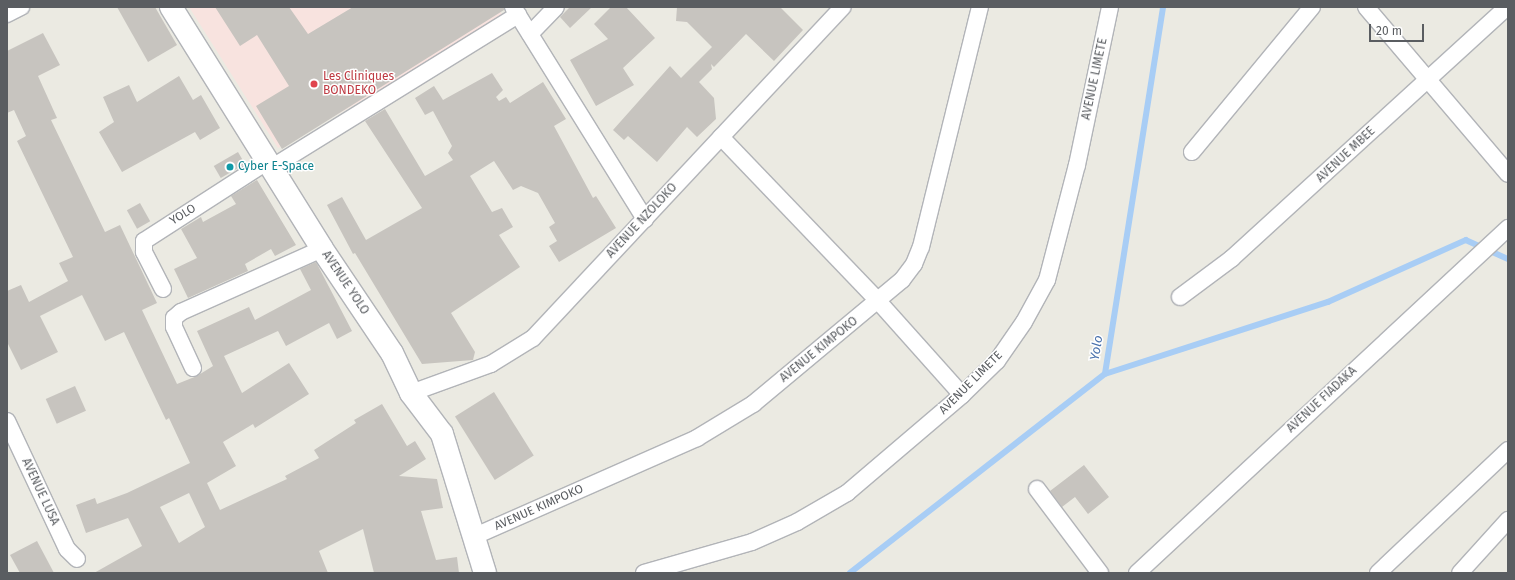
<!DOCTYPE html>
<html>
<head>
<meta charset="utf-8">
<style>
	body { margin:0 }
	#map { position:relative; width:1515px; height:580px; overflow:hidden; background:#ebeae2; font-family:"Fira Sans",sans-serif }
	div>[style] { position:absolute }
	.medical>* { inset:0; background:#f8e3df }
	.stream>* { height:5.5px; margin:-2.75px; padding:0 2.75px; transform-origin:2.75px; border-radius:2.75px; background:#a8cdf5 }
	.building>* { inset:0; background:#c7c4bf; transform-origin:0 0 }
	.roads { filter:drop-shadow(1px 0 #b2b4b8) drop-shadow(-1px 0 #b2b4b8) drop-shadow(0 1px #b2b4b8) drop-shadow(0 -1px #b2b4b8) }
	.street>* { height:16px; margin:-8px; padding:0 8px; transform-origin:8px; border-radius:8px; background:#fff }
	.secondary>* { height:22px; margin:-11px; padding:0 11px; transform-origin:11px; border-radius:11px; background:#fff }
	.dots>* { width:11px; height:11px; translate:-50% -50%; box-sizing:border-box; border:2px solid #fff; border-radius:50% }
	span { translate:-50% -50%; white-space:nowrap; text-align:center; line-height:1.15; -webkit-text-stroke:3px #fff; paint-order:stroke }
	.health-label { font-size:12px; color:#be3a42 }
	.left { translate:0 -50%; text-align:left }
	.street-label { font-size:12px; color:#5a5d61 }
	.culture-label { font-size:12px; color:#0d838f }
	.water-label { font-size:13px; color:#4c73ad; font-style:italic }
	.frame { position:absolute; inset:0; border:8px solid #5a5d61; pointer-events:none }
	.scale { position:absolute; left:1369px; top:24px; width:55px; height:18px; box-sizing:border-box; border:2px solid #5a5d61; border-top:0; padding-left:5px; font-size:12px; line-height:14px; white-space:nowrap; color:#5a5d61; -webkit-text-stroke:3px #fff; paint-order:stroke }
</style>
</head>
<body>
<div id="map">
	<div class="medical">
		<i style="clip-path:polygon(189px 7px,497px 7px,505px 19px,278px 148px)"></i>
	</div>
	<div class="stream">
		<i style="left:1105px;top:374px;width:234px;rotate:-17.9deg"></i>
		<i style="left:1328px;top:302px;width:151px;rotate:-24.2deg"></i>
		<i style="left:1466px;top:240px;width:46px;rotate:24.3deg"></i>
		<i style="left:850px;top:573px;width:323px;rotate:-38deg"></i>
		<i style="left:1105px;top:374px;width:372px;rotate:-81deg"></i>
	</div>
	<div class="building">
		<i style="clip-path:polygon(117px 7px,155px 7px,177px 45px,148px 62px)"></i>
		<i style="clip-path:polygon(215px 7px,289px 7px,308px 34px,353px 7px,504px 7px,504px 10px,282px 149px,256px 106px,289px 86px,257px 35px,240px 46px)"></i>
		<i style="clip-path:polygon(570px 7px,592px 7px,570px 28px,560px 17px)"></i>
		<i style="clip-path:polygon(611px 7px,626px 7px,655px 38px,623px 68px,634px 85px,596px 106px,570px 60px,608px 39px,594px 24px)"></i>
		<i style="clip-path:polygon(677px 7px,780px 7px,803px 30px,774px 61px,746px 34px,714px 67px,711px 64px,712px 69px,699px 82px,714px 98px,716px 119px,697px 137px,687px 127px,657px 162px,628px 136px,624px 140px,613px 130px,670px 66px,681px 78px,712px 47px,687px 22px,676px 21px)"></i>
		<i style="clip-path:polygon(evenodd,43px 33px,60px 65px,38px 76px,57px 118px,51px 120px,105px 232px,120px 225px,157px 303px,142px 310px,177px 384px,197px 376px,213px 366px,197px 331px,249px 307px,255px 320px,311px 290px,300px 269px,316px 262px,352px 331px,337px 339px,329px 323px,286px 346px,278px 331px,224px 356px,242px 393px,289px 363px,309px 394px,255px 428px,253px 424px,223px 442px,236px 466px,207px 483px,220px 510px,287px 479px,285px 476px,319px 458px,314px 450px,356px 423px,354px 420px,382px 404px,407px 446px,415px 441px,426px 459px,399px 476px,437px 479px,443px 508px,421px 511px,436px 560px,457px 557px,459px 573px,374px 573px,363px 529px,319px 551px,328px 573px,94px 573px,142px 546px,128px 518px,86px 533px,76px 505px,95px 498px,97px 504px,127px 493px,190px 463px,169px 418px,166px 420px,124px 332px,105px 341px,82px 295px,40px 316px,58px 352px,21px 370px,7px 342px,7px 291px,21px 285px,29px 302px,68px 281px,59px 263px,73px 257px,17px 141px,26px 136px,14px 110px,7px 113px,7px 51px,43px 33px,189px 493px,205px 527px,179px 543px,160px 507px,189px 493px)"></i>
		<i style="clip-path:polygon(492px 73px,503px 90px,496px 97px,499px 101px,506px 97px,510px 103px,543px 82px,566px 119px,554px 126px,593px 198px,596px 196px,616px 228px,559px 262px,549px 246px,557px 241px,549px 227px,555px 223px,538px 193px,521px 186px,513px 190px,494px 161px,470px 176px,492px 212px,502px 208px,513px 227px,499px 235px,520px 267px,451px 313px,475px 352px,473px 360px,422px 364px,355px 253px,353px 254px,327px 205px,342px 197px,366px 240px,422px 208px,365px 121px,385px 109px,425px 176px,453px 160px,448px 153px,452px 146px,433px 111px,425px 115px,415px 98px,434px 86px,443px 100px)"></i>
		<i style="clip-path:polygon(179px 76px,193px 100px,201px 95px,220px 128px,200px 140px,195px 132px,122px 172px,99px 132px,114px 122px,103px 97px,129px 85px,137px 102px)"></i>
		<i style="left:238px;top:152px;width:14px;height:28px;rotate:60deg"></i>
		<i style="clip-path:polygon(257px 180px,296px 245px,275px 256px,271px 249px,245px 264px,248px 271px,188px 298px,174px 269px,197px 258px,181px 229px,201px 217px,203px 222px,236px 204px,231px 196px)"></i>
		<i style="left:140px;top:203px;width:21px;height:15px;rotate:61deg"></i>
		<i style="left:75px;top:386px;width:27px;height:32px;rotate:66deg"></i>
		<i style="left:494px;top:392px;width:75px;height:46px;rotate:58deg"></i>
		<i style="clip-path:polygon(1084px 465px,1109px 497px,1088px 514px,1075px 497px,1062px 507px,1050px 491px)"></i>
		<i style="clip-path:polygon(37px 541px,54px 573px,20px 573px,10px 555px)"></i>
	</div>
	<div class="roads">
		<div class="street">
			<i style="left:513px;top:7px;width:250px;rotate:58.1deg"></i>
			<i style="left:1366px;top:7px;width:219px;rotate:49.6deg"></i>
			<i style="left:7px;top:14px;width:16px;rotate:-27deg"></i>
			<i style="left:530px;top:34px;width:37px;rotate:-46deg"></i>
			<i style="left:721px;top:137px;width:227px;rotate:46.2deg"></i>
			<i style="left:878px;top:301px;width:126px;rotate:48.2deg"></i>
			<i style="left:1192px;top:152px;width:188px;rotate:-50.4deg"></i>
			<i style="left:271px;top:168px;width:291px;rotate:-31.8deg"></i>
			<i style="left:163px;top:289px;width:42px;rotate:-117.2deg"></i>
			<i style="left:144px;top:252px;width:11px;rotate:-90deg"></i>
			<i style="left:144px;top:241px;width:148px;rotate:-32.8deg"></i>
			<i style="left:1180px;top:297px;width:64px;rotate:-36.7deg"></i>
			<i style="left:1231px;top:259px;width:374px;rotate:-42.4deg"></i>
			<i style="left:193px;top:368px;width:45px;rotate:-114.9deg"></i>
			<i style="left:174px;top:327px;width:9px;rotate:-90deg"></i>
			<i style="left:174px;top:318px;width:9px;rotate:-41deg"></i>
			<i style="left:181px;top:312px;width:154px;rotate:-24.1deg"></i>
			<i style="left:411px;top:393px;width:85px;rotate:-19.9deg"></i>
			<i style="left:491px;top:364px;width:49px;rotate:-31.8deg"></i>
			<i style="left:533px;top:338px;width:453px;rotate:-46.9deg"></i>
			<i style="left:7px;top:421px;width:141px;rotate:64.9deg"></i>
			<i style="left:67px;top:549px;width:14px;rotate:45deg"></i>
			<i style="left:1037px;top:489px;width:105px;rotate:53.1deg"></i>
			<i style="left:475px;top:536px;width:243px;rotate:-23.8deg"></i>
			<i style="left:697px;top:438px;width:66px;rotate:-31.3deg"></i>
			<i style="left:753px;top:404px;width:194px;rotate:-39.8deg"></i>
			<i style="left:902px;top:280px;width:20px;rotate:-53deg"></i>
			<i style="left:914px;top:264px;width:18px;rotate:-68deg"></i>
			<i style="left:921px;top:247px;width:247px;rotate:-76.2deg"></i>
			<i style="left:644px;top:573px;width:112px;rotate:-16deg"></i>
			<i style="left:752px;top:542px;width:49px;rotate:-24deg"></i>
			<i style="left:797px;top:522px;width:58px;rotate:-30.1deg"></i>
			<i style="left:847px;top:493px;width:151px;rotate:-40.4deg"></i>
			<i style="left:962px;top:395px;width:49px;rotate:-44.2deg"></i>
			<i style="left:997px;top:361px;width:47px;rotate:-55.3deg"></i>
			<i style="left:1024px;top:322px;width:48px;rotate:-61.3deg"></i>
			<i style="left:1047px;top:280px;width:119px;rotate:-75.4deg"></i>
			<i style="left:1077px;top:165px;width:161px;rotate:-78.2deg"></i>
			<i style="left:1137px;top:573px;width:507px;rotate:-42.92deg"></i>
			<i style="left:1378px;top:573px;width:179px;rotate:-43.4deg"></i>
			<i style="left:1460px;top:573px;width:72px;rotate:-47.8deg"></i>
		</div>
		<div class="secondary">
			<i style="left:171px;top:7px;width:285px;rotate:58deg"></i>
			<i style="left:322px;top:249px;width:125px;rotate:56.1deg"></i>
			<i style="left:392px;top:353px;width:44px;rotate:64.6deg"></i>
			<i style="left:411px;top:393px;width:51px;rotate:52.9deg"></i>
			<i style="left:442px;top:434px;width:145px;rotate:72.8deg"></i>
		</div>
	</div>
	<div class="dots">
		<i style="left:314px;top:84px;background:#e0444e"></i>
		<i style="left:230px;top:167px;background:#0f9aa8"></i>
	</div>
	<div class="health-label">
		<span class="left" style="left:323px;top:84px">Les Cliniques<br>BONDEKO</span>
	</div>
	<div class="street-label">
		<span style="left:1095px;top:79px;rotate:-78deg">AVENUE LIMETE</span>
		<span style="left:1346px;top:155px;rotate:-43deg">AVENUE MBEE</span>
		<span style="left:183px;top:215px;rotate:-32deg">YOLO</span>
		<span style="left:642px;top:221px;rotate:-47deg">AVENUE NZOLOKO</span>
		<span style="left:345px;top:283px;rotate:56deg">AVENUE YOLO</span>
		<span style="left:819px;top:350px;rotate:-39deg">AVENUE KIMPOKO</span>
		<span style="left:971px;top:383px;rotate:-45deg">AVENUE LIMETE</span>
		<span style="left:1322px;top:400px;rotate:-43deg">AVENUE FIADAKA</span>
		<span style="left:40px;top:492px;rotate:65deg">AVENUE LUSA</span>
		<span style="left:539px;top:508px;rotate:-24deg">AVENUE KIMPOKO</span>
	</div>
	<div class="culture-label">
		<span class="left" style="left:238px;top:167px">Cyber E-Space</span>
	</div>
	<div class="water-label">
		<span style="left:1097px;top:348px;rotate:-81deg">Yolo</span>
	</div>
	<div class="frame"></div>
	<div class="scale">20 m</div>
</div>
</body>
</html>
